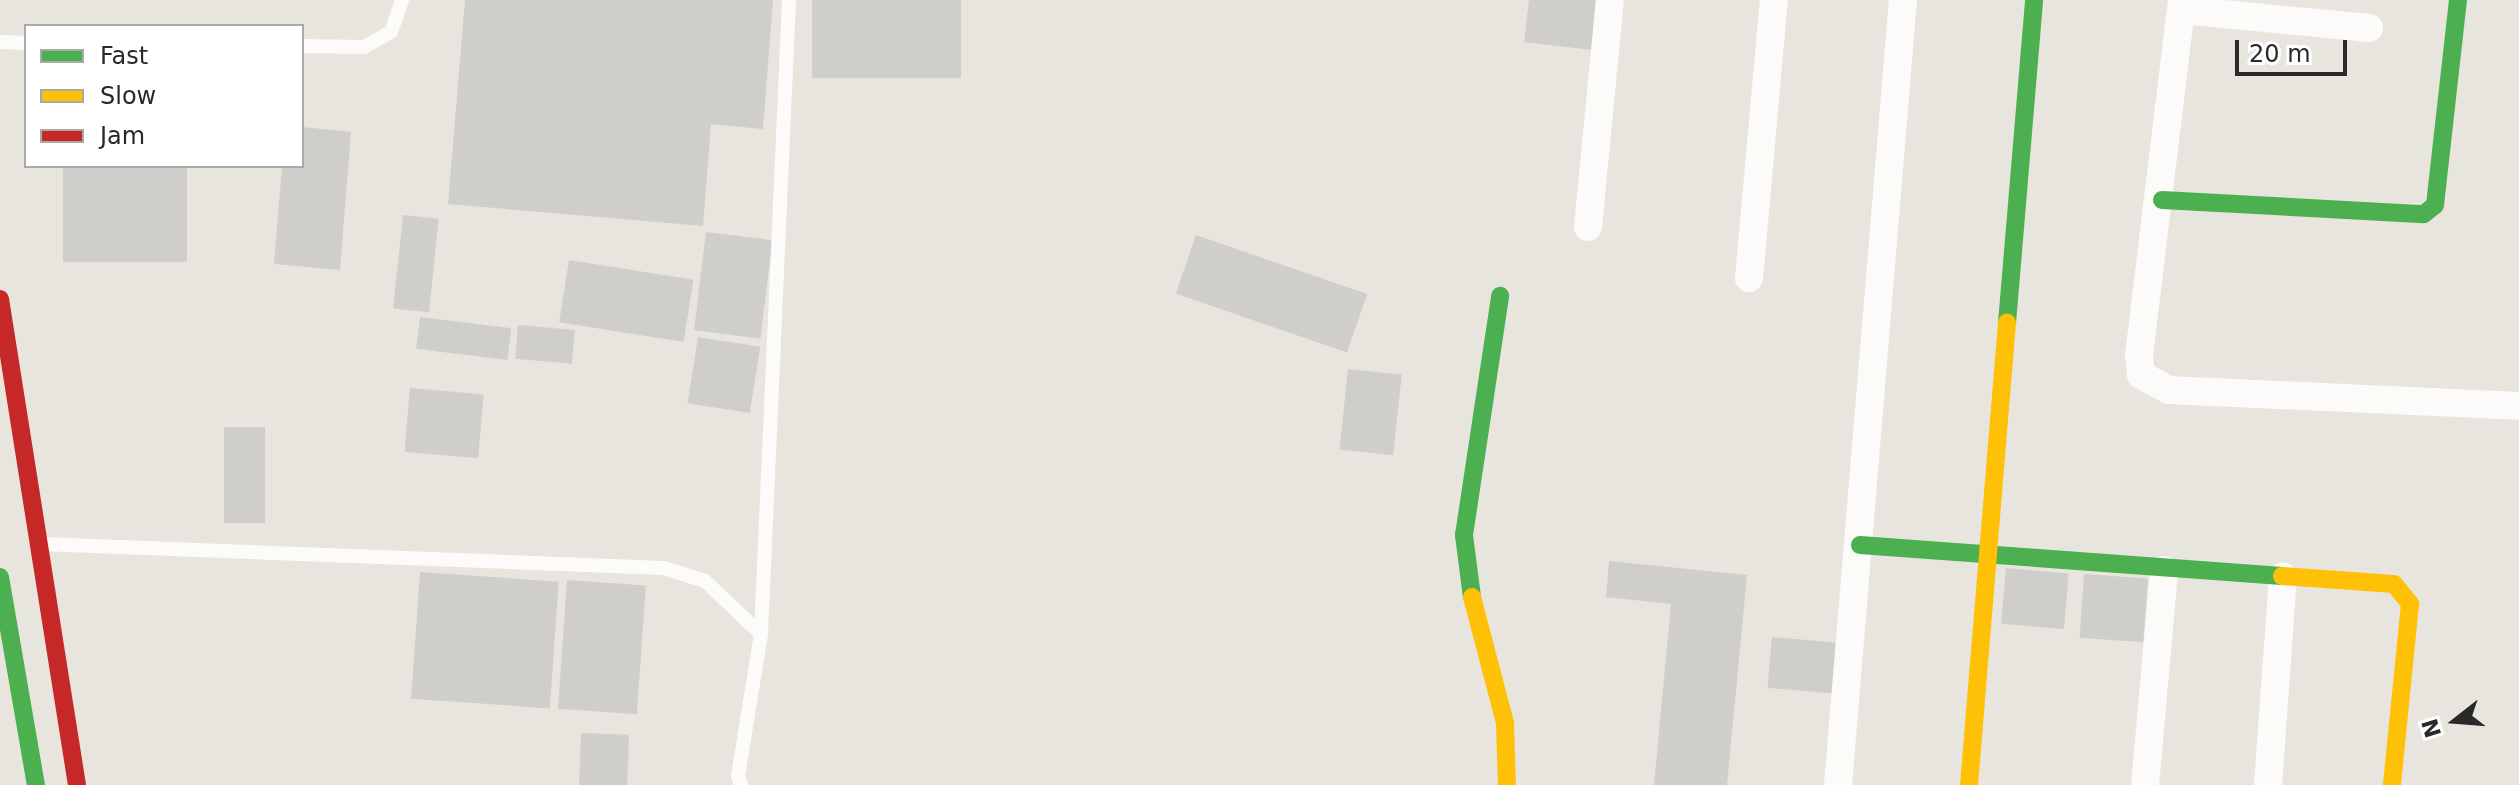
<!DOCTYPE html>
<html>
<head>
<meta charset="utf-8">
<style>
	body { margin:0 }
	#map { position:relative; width:2519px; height:785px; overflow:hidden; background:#e8e5de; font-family:"DejaVu Sans",sans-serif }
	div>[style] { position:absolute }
	.building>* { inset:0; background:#d0ceca; transform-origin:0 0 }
	.lane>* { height:14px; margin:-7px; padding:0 7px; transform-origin:7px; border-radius:7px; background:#fcfbfa }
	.street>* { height:28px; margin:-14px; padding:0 14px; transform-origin:14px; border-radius:14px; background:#fcfbfa }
	.fast>* { height:18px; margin:-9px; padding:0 9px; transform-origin:9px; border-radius:9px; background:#4caf50 }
	.slow>* { height:18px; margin:-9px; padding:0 9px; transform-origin:9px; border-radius:9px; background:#ffc107 }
	.jam>* { height:18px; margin:-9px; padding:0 9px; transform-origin:9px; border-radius:9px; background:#c62828 }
	span { translate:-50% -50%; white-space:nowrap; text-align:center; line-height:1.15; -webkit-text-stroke:6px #fff; paint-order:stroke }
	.legend { position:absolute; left:24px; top:24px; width:280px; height:144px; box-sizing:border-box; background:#fff; border:2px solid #a9a9a9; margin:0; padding:10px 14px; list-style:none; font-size:24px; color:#292929 }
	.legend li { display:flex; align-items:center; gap:16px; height:40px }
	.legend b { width:40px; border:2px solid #a9a9a9 }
	.north { position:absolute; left:2415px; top:681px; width:80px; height:80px; -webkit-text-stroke:6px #fff; paint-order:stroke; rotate:253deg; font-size:22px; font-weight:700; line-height:32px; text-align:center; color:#292929 }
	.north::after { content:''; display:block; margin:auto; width:28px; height:36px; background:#292929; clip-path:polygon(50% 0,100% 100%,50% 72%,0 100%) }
	.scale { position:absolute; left:2235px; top:40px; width:112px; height:36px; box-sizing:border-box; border:4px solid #292929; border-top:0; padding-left:10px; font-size:24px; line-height:28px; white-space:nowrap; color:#292929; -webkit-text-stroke:6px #fff; paint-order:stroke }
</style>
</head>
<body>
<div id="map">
	<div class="building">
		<i style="clip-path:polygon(465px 0,773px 0,763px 129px,711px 124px,703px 226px,448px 204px)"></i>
		<i style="left:812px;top:0;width:149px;height:78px"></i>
		<i style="clip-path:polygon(1529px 0,1597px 0,1592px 50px,1524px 42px)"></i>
		<i style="clip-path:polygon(302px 127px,351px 132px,340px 270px,274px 264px,282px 166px,302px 166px)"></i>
		<i style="left:63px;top:166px;width:124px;height:96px"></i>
		<i style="left:403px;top:215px;width:36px;height:94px;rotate:6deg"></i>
		<i style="left:706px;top:232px;width:67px;height:99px;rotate:7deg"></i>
		<i style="left:1196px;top:235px;width:181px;height:62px;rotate:19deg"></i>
		<i style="left:569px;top:260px;width:126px;height:63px;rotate:9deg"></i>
		<i style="left:420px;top:317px;width:92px;height:32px;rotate:7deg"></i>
		<i style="left:518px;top:325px;width:57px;height:34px;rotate:5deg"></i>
		<i style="left:698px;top:337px;width:63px;height:67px;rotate:9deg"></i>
		<i style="left:1348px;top:369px;width:54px;height:81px;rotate:6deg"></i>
		<i style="left:410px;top:388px;width:74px;height:64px;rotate:5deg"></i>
		<i style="left:224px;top:427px;width:41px;height:96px"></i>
		<i style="clip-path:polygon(1609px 561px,1747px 575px,1727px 785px,1654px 785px,1671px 604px,1606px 597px)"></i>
		<i style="left:2006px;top:568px;width:63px;height:56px;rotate:5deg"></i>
		<i style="left:420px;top:572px;width:139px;height:127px;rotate:4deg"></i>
		<i style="left:2084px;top:574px;width:64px;height:64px;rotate:4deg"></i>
		<i style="left:567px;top:580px;width:79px;height:129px;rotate:4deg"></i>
		<i style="left:1772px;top:637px;width:75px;height:51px;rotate:5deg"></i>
		<i style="left:581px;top:733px;width:48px;height:52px;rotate:2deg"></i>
	</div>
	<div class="lane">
		<i style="left:0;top:42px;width:26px;rotate:2deg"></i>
		<i style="left:302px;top:46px;width:62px;rotate:0.9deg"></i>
		<i style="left:364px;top:47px;width:31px;rotate:-29deg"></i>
		<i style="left:391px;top:32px;width:34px;rotate:-71deg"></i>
		<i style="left:42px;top:544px;width:622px;rotate:2.21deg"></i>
		<i style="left:664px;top:568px;width:43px;rotate:17.6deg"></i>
		<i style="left:705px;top:581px;width:77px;rotate:43.4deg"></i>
		<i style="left:741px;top:785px;width:9px;rotate:-108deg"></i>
		<i style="left:738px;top:776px;width:144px;rotate:-80.8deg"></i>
		<i style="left:761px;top:634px;width:635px;rotate:-87.47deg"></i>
	</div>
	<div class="street">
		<i style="left:2182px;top:0;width:358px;rotate:96.9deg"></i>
		<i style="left:2139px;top:355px;width:20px;rotate:84deg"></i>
		<i style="left:2141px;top:375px;width:32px;rotate:28deg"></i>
		<i style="left:2169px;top:390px;width:350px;rotate:2.6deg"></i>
		<i style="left:2182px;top:10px;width:188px;rotate:5.5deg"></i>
		<i style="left:1588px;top:227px;width:228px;rotate:-84.5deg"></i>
		<i style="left:1749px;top:278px;width:279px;rotate:-84.9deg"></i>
		<i style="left:1838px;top:785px;width:788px;rotate:-85.27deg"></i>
		<i style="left:2145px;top:785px;width:216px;rotate:-84.9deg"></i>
		<i style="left:2268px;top:785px;width:209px;rotate:-85.9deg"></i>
	</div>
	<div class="fast">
		<i style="left:2162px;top:200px;width:262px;rotate:3.1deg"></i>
		<i style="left:2424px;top:214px;width:14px;rotate:-39deg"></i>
		<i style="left:2435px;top:205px;width:206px;rotate:-83.6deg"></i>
		<i style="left:2007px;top:323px;width:324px;rotate:-85.2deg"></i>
		<i style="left:1860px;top:545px;width:423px;rotate:4.2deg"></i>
		<i style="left:0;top:577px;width:211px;rotate:80.2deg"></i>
		<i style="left:1472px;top:597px;width:63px;rotate:-97.4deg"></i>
		<i style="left:1464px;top:535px;width:242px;rotate:-81.4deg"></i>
	</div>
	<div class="slow">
		<i style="left:2282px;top:576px;width:112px;rotate:4.1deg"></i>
		<i style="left:2394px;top:584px;width:26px;rotate:51deg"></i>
		<i style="left:2410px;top:604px;width:182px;rotate:95.7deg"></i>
		<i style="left:1472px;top:597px;width:130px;rotate:75.3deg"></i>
		<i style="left:1505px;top:723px;width:62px;rotate:88.2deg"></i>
		<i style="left:1969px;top:785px;width:464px;rotate:-85.3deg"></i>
	</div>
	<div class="jam">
		<i style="left:0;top:299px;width:492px;rotate:81deg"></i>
	</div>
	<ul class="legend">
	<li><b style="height:10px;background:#4caf50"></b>Fast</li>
	<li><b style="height:10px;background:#ffc107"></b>Slow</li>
	<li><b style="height:10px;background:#c62828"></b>Jam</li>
	</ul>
	<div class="north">N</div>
	<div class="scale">20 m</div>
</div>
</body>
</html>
